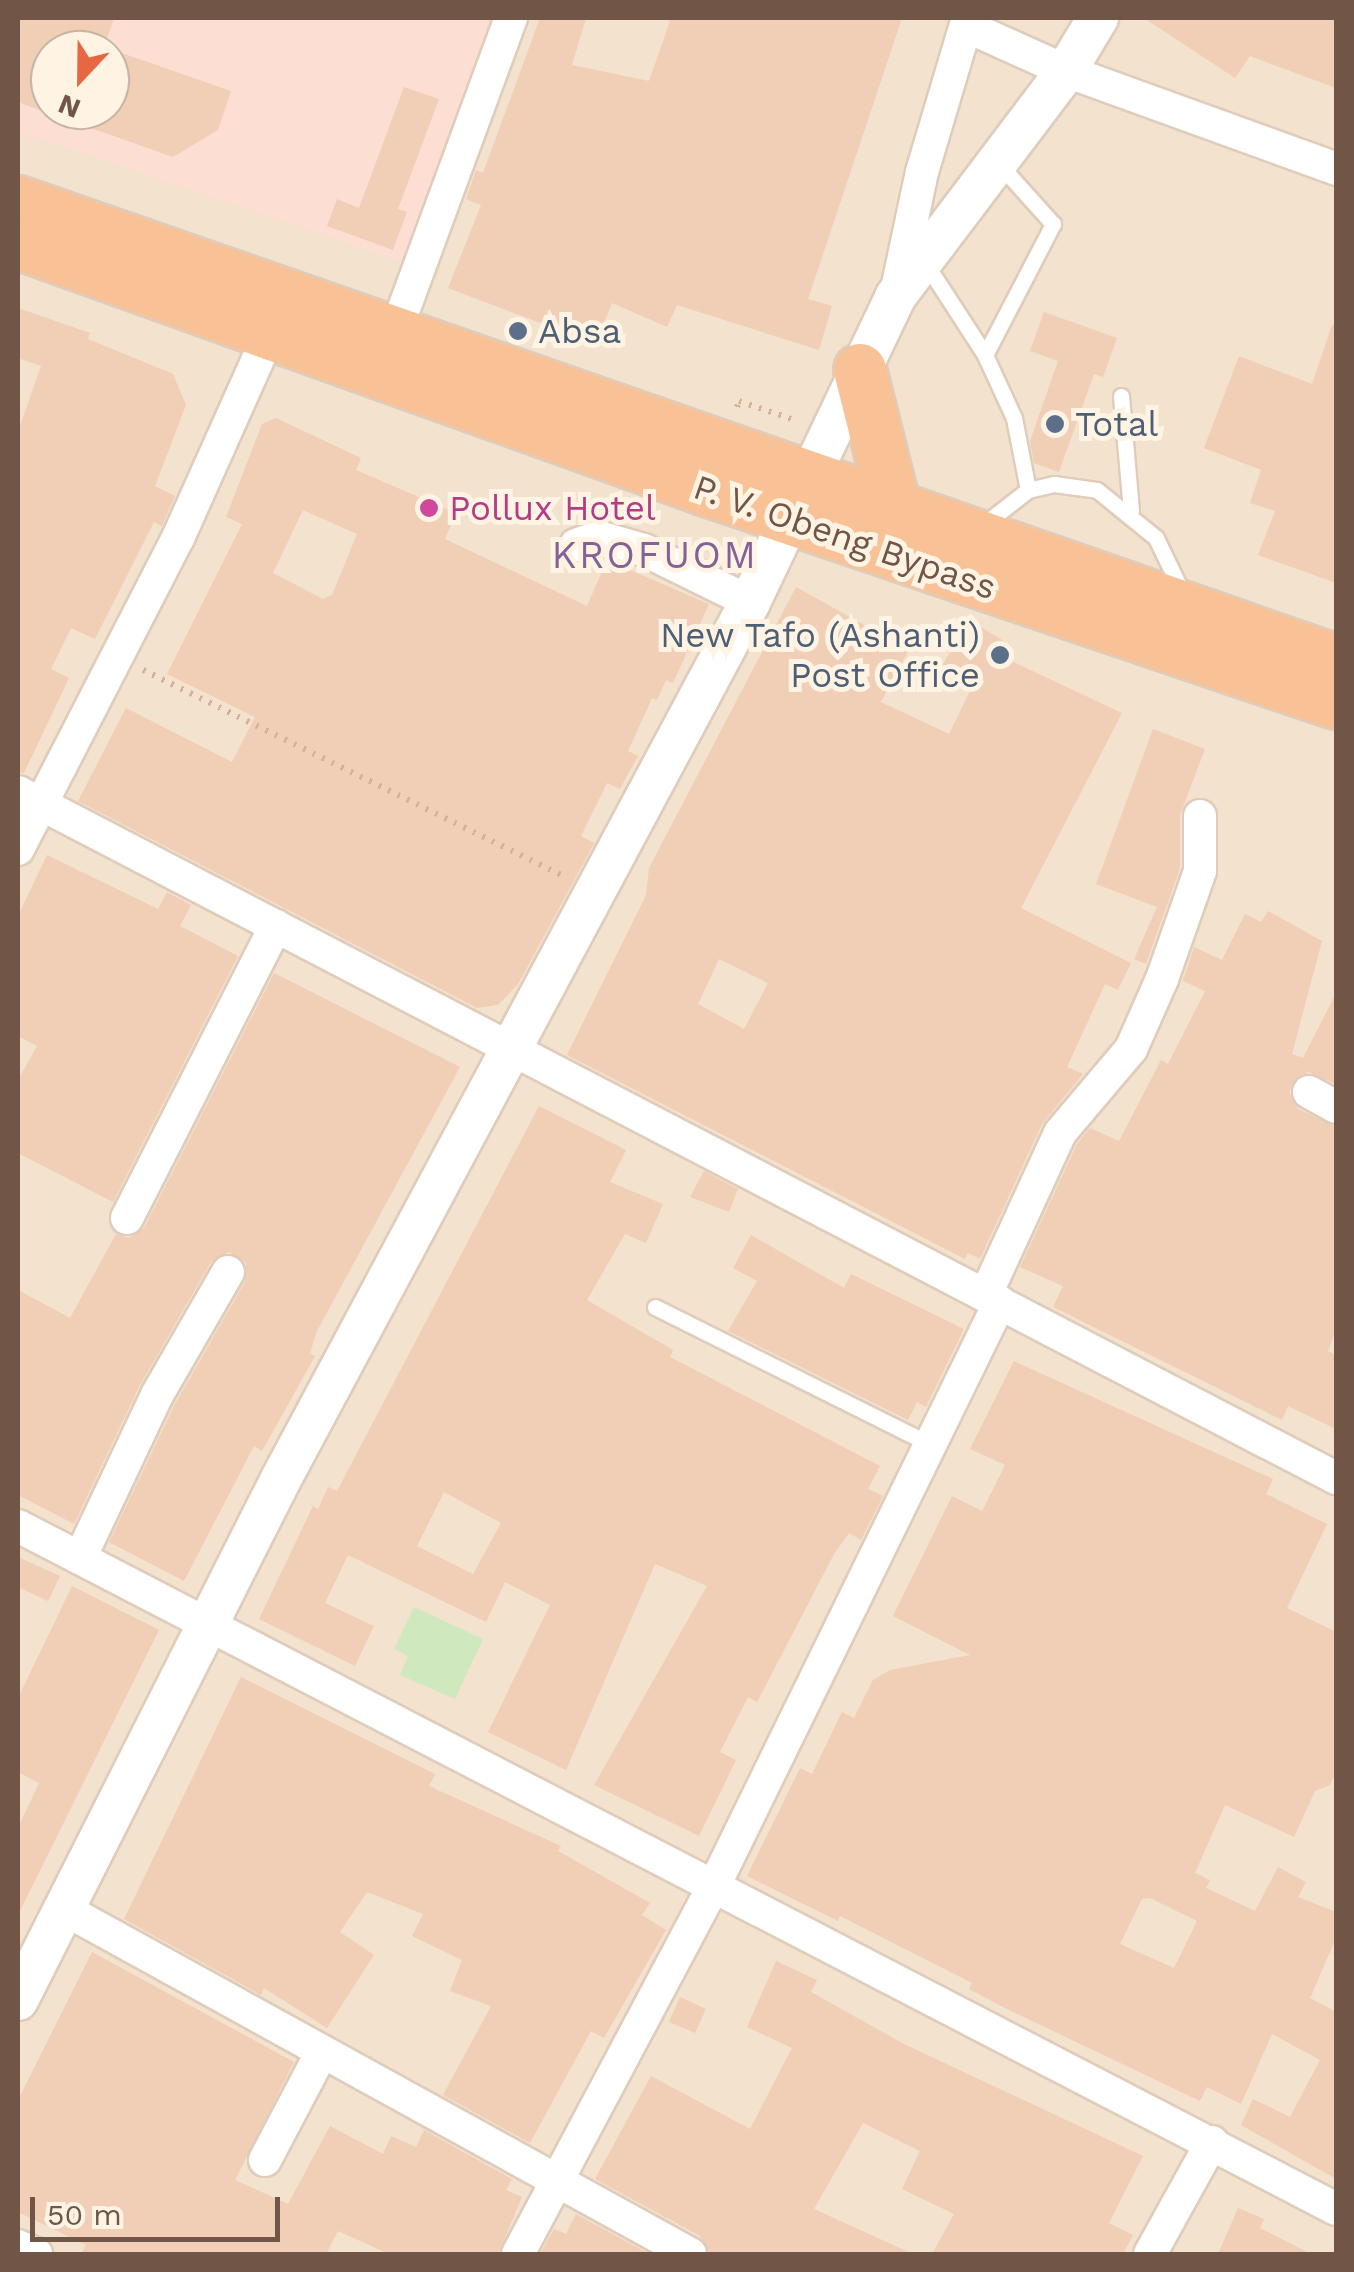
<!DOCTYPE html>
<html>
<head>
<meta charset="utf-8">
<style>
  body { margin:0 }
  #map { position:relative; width:1354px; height:2272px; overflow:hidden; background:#fcf0de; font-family:"Work Sans",sans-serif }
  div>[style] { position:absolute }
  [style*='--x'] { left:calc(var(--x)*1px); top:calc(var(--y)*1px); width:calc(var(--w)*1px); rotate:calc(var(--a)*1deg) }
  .residential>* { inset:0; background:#f3e2cd }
  .commercial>* { inset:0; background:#fcded2 }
  .green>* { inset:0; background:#cfe8be }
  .building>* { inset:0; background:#f1ceb6 }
  .path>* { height:6px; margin-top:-3px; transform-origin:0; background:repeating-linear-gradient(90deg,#d5b19a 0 2.5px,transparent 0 10.5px) }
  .roads { filter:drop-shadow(2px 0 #dfccbb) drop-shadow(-2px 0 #dfccbb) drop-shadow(0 2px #dfccbb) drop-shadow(0 -2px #dfccbb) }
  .service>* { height:15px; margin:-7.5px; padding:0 7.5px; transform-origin:7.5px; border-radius:7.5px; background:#fff }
  .minor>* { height:32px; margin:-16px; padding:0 16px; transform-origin:16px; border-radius:16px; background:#fff }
  .tertiary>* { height:40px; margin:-20px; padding:0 20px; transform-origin:20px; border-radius:20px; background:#fff }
  .trunk>* { height:52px; margin:-26px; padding:0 26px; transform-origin:26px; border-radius:26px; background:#f8c296 }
  .dots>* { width:28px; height:28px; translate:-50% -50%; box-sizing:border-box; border:5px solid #fff4e4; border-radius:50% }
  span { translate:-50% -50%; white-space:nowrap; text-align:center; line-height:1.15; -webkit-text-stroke:10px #fff4e4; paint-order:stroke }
  .service-label { font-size:35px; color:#4e5e75 }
  .left { translate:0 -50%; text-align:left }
  .right { translate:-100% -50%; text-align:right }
  .hotel-label { font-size:35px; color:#b23c85 }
  .street-label { font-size:35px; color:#715647 }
  .neighbourhood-label { font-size:38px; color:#846295; letter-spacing:2.5px }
  .frame { position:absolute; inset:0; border:20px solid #715647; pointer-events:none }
  .north { position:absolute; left:30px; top:30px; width:100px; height:100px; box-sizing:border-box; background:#fff4e4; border:2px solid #c6b5a5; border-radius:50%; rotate:202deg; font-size:28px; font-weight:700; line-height:40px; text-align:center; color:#715647 }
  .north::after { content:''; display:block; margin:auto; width:35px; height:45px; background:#e66843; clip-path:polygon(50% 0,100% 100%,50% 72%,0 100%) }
  .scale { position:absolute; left:30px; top:2197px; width:250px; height:45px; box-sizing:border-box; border:5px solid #715647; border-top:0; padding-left:12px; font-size:30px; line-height:35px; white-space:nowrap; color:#715647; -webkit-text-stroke:8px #fff4e4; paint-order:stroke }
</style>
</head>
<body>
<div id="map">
  <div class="residential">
    <i style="clip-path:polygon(evenodd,18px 18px,1336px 18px,1336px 647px,18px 191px,18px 18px,50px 50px,110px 50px,110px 110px,50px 110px,50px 50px)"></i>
    <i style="clip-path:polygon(18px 272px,1336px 721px,1336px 2254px,18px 2254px)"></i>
  </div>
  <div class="commercial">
    <i style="clip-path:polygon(evenodd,18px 18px,490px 18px,409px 264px,18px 131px,18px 18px,50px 50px,110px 50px,110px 110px,50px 110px,50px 50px)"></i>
  </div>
  <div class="green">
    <i style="clip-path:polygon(414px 1607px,483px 1639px,455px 1699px,400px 1675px,408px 1656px,394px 1649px)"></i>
  </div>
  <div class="building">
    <i style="clip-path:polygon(18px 18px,114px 18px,103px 50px,50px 50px,50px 114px,18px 102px)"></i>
    <i style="clip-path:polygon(540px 18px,586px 18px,572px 65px,649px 81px,671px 18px,902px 18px,808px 299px,832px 306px,819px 350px,677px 305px,667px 327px,612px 303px,596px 344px,448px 288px,481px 205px,466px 199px,476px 170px,483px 173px)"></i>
    <i style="clip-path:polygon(1144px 18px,1336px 18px,1336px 88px,1250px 56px,1235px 78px)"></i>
    <i style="clip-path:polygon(110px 49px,231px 91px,218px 130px,173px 157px,51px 114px,110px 110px)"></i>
    <i style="clip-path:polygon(404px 87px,439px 99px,398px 209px,407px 212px,393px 250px,327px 226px,337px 199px,359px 208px)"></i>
    <i style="clip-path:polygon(18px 308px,90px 333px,88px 339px,173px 374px,186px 405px,155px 486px,175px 496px,162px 526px,154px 522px,95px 639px,71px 628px,51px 669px,69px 678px,24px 773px,18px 772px,18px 432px,41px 366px,18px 358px)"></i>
    <i style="clip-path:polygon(1044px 312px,1117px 338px,1103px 377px,1094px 374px,1059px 472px,1034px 463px,1030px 441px,1058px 361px,1030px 351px)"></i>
    <i style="clip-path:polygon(1332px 325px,1336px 326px,1336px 583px,1258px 555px,1275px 511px,1250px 503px,1261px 470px,1204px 448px,1239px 356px,1312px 384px)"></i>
    <i style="clip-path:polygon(evenodd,276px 418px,361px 458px,356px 470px,456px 513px,445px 539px,587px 606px,607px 560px,709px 604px,673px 683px,666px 680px,657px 700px,652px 698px,628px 751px,638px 756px,620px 789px,607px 783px,581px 836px,594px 843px,591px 849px,518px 984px,498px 1005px,477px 1008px,78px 801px,126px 708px,232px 762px,255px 717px,167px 674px,242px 524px,226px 517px,262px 424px,276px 418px,303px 510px,357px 534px,332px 595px,323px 599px,273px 573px,303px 510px)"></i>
    <i style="clip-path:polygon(evenodd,796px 587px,909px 650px,881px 702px,949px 734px,973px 685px,943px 664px,969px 620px,1012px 646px,1005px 658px,1122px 713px,1021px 908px,1131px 963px,1118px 990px,1105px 984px,1067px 1067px,1083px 1074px,1042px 1124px,980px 1259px,968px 1253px,965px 1259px,567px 1055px,646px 895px,649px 868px,796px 587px,719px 959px,768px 983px,744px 1029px,698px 1004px,719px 959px)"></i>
    <i style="clip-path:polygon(1153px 729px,1205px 749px,1180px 815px,1180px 868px,1146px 964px,1134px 959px,1157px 907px,1096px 884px)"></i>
    <i style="clip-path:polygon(47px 855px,158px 909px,167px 892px,191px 905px,180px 926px,238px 956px,113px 1202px,18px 1153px,18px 1080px,37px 1046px,18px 1036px,18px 916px)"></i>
    <i style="clip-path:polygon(1268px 911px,1322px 941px,1292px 1054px,1303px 1058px,1336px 993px,1336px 1084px,1308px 1072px,1289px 1091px,1298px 1109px,1336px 1127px,1336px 1330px,1328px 1351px,1336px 1355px,1336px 1429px,1288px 1406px,1282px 1420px,1053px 1307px,1063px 1286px,1020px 1267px,1077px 1144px,1090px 1128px,1119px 1141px,1161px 1060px,1168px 1064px,1205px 991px,1183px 981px,1194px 947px,1222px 960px,1245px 914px,1261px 922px)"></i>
    <i style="clip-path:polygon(274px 973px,460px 1067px,317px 1331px,310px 1353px,315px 1356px,262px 1451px,254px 1446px,184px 1581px,109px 1542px,175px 1404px,245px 1282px,246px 1263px,229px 1252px,211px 1262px,140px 1385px,74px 1524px,18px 1495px,18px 1290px,70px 1318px,116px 1234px,129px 1238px,144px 1228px)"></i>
    <i style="clip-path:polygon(evenodd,539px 1106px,626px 1150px,610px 1182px,663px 1204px,646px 1243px,625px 1234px,587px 1300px,673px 1350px,670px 1357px,880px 1466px,868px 1489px,883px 1496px,861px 1540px,849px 1533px,834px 1554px,757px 1702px,748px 1697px,720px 1752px,736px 1760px,699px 1836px,594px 1785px,707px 1586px,655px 1564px,566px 1770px,488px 1732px,550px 1605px,505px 1582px,486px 1622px,348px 1555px,325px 1603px,374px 1626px,355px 1666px,259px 1619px,313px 1506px,318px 1509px,328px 1487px,337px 1491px,539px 1106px,444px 1492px,501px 1523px,473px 1574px,417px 1546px,444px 1492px)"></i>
    <i style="clip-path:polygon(704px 1171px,738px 1189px,729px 1212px,690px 1197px)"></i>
    <i style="clip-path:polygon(751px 1235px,844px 1288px,851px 1274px,964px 1329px,926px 1407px,917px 1402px,908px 1420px,728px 1331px,757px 1281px,733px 1268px)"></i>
    <i style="clip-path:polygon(evenodd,1014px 1361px,1273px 1479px,1266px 1494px,1327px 1524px,1287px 1608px,1336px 1632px,1336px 1772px,1330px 1785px,1315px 1791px,1294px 1837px,1225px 1805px,1195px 1873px,1210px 1880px,1206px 1888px,1255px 1911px,1278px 1867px,1306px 1882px,1298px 1897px,1336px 1912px,1336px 1938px,1310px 1998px,1336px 2012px,1336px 2179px,1241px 2125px,1253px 2099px,1290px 2117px,1320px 2060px,1272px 2034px,1241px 2104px,1207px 2087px,1200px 2101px,1009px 2010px,969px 1989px,972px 1983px,840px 1916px,838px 1921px,747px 1876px,800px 1768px,812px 1774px,842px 1712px,854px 1718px,873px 1680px,890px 1670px,970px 1655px,893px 1616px,952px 1496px,982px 1511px,1005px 1465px,970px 1449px,1014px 1361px,1150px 1898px,1197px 1921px,1174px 1968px,1120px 1944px,1142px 1899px,1150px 1898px)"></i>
    <i style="clip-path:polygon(18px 1557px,60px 1576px,48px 1601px,18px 1587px)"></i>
    <i style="clip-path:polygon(72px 1586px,159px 1630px,18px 1915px,18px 1828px,39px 1783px,18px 1772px,18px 1698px)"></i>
    <i style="clip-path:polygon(241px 1677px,435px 1774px,429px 1786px,561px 1846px,558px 1851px,650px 1903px,642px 1915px,666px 1930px,604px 2038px,591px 2031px,530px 2143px,443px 2095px,491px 2006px,450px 1991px,462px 1960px,412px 1936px,423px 1914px,367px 1892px,340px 1932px,374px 1955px,327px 2028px,264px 1988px,261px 1995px,124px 1919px)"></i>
    <i style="clip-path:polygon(92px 1952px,294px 2062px,235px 2180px,288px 2204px,330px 2126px,383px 2154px,391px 2136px,416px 2147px,424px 2130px,512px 2179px,506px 2190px,522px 2197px,498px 2254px,389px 2254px,338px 2231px,326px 2254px,81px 2254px,86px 2245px,18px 2212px,18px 2100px)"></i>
    <i style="clip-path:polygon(776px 1961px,817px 1980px,811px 1992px,904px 2044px,1143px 2156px,1109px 2223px,1133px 2235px,1123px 2254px,932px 2254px,954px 2214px,902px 2189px,920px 2151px,863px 2123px,814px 2209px,913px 2254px,710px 2254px,700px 2236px,595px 2179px,651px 2076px,750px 2129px,792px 2048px,747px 2027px)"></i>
    <i style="clip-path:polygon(680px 1997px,706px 2009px,695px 2033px,669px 2022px)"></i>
    <i style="clip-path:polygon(1238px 2208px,1264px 2219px,1260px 2228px,1311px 2254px,1218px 2254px)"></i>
    <i style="clip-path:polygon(576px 2214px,649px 2254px,540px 2254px,554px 2229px,566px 2234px)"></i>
  </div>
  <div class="path">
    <i style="--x:737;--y:407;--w:6;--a:-72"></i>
    <i style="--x:739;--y:401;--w:61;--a:19"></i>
    <i style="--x:143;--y:670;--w:468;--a:26.1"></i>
  </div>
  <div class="roads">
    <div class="service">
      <i style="--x:926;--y:264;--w:108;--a:57"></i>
      <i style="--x:985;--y:355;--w:69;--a:65.3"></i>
      <i style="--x:1014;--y:418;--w:73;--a:79"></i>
      <i style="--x:985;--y:355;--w:148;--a:-62.6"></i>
      <i style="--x:1053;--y:224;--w:79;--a:-131.9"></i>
      <i style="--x:1121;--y:396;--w:115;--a:85"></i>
      <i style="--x:983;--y:525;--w:57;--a:-37.9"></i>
      <i style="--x:1028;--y:490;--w:27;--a:-13"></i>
      <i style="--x:1054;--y:484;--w:43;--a:7.9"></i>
      <i style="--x:1097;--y:490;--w:76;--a:39.1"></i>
      <i style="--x:1156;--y:538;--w:62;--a:64.3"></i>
      <i style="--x:655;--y:1307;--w:307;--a:26.5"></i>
    </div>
    <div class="minor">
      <i style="--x:966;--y:26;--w:110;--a:24.2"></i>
      <i style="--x:1066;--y:71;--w:287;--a:19.9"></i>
      <i style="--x:896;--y:294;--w:125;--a:-78"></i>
      <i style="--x:922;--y:172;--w:161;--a:-73.4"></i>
      <i style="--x:395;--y:333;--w:336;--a:-69.8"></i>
      <i style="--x:576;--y:545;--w:24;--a:-19"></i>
      <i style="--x:599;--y:537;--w:47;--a:16.1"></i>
      <i style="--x:644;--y:550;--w:118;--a:26.1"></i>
      <i style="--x:18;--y:792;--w:1486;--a:27.5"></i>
      <i style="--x:18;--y:849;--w:350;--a:-62.8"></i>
      <i style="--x:178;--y:538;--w:228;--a:-65.9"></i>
      <i style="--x:1309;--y:1092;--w:31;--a:29"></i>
      <i style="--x:127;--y:1218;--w:328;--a:-63"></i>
      <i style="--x:986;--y:1294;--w:177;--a:-65.3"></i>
      <i style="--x:1060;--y:1133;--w:110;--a:-49.8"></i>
      <i style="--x:1131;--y:1049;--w:77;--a:-66.1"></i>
      <i style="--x:1162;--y:979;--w:114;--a:-70.6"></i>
      <i style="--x:1200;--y:871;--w:55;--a:-90"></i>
      <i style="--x:18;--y:1526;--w:1484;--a:27.39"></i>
      <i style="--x:80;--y:1558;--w:180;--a:-64.7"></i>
      <i style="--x:157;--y:1395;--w:142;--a:-60"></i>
      <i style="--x:64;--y:1909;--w:715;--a:28.86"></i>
      <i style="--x:265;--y:2160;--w:122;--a:-62.2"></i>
      <i style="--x:18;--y:2246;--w:20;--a:24"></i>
      <i style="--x:518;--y:2254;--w:419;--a:-62"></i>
      <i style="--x:715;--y:1884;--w:648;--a:-63.91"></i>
      <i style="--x:1150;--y:2254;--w:128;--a:-61"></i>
    </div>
    <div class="tertiary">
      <i style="--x:18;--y:2000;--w:584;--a:-63.22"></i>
      <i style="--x:281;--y:1479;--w:995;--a:-61.86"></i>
      <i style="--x:750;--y:602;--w:339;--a:-64.5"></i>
      <i style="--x:896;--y:296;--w:282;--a:-52.9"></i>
      <i style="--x:1066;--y:71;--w:62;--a:-58.9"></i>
    </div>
    <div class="trunk">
      <i style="--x:18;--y:202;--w:1396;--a:19.2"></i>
      <i style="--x:18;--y:243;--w:729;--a:19.73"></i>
      <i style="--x:704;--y:489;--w:667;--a:18.71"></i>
      <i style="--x:860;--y:370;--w:143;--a:75.9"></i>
    </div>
  </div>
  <div class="dots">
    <i style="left:518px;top:331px;background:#5c6f8a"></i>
    <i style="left:1055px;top:424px;background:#5c6f8a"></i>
    <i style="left:429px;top:508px;background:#d1479c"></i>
    <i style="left:1000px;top:655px;background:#5c6f8a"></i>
  </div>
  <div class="service-label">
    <span class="left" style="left:538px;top:331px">Absa</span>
    <span class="left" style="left:1075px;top:424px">Total</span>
    <span class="right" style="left:980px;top:655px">New Tafo (Ashanti)<br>Post Office</span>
  </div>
  <div class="hotel-label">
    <span class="left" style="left:449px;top:508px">Pollux Hotel</span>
  </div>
  <div class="street-label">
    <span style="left:845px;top:537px;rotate:19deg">P. V. Obeng Bypass</span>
  </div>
  <div class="neighbourhood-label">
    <span style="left:655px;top:556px">KROFUOM</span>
  </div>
  <div class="frame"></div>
  <div class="north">N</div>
  <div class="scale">50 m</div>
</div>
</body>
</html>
